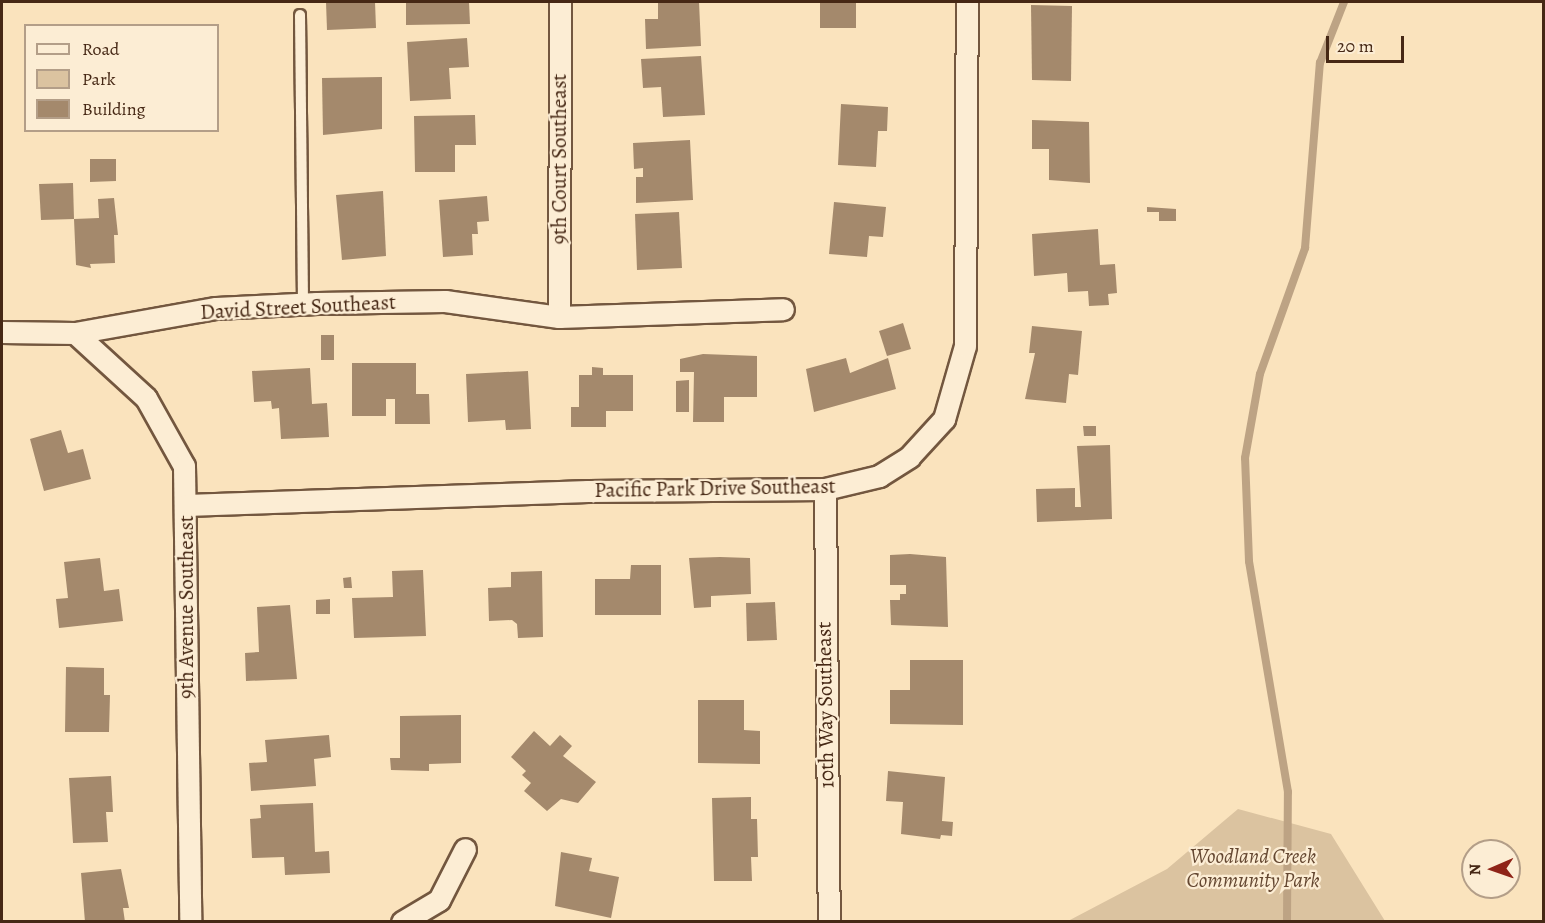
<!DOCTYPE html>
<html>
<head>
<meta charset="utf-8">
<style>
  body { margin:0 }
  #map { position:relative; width:1545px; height:923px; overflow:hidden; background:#fae3bd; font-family:Alegreya,serif }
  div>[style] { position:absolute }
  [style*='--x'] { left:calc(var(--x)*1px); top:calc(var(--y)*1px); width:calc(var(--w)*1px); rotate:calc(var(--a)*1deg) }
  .green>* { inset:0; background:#dbc3a0 }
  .stream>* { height:8px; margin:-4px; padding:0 4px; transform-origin:4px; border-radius:4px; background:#bda384 }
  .building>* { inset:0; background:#a4896c }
  .roads { filter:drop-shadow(2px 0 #73573f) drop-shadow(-2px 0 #73573f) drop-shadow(0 2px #73573f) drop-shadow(0 -2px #73573f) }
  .lane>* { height:10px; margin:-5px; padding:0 5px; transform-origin:5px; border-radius:5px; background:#fcedd4 }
  .street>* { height:21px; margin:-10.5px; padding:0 10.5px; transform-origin:10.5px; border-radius:10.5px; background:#fcedd4 }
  span { translate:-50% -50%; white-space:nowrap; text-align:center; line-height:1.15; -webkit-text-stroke:4.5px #fcedd4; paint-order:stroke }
  .street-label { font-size:21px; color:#462815 }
  .park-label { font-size:21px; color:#644731; font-style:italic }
  .frame { position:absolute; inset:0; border:3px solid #462815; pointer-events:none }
  .legend { position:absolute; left:24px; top:24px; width:195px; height:108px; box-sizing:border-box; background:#fcedd4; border:2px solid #b39e88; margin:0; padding:8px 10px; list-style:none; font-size:18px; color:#462815 }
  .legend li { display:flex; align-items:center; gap:12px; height:30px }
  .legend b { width:30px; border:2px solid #b39e88 }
  .north { position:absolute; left:1461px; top:839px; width:60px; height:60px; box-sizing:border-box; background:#fcedd4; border:2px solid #b39e88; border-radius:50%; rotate:268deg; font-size:16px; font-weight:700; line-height:24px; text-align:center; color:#462815 }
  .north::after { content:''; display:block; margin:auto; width:21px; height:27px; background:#8f2418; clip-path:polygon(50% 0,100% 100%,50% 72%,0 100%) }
  .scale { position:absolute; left:1326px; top:36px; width:78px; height:27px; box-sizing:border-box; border:3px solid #462815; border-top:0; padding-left:8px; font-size:18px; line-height:21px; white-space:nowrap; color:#462815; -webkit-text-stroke:4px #fcedd4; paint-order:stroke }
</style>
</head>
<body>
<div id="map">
  <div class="green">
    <i style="clip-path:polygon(1238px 809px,1331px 834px,1385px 921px,1068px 921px,1167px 869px)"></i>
  </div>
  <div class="stream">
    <i style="--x:1287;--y:922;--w:130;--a:-89.6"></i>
    <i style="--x:1288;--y:792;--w:234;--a:-99.6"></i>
    <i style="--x:1249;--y:561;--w:103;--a:-92.2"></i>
    <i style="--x:1245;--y:458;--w:85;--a:-79.9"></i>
    <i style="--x:1260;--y:374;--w:134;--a:-70.3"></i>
    <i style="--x:1305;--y:248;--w:186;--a:-85.4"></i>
    <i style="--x:1320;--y:63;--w:66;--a:-68.5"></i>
  </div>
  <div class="building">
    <i style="clip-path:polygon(326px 2px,375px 2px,376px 28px,327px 30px)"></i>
    <i style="clip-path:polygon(406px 2px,469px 2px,470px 24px,406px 25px)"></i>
    <i style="clip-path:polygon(658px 2px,699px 2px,701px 46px,646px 49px,645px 19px,658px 19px)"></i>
    <i style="clip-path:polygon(820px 2px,856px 2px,856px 28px,820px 28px)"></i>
    <i style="clip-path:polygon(1031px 5px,1072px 6px,1071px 81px,1032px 80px)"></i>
    <i style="clip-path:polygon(467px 38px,469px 67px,449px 68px,451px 99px,410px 101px,407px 42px)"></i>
    <i style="clip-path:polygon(701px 56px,705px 115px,663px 117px,661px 87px,643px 88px,641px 59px)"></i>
    <i style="clip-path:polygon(382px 77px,382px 129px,323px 135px,322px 78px)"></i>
    <i style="clip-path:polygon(841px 104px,888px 107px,887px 131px,878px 131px,876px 167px,838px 165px)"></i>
    <i style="clip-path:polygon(475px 115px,476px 145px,455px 145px,455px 172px,415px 172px,414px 116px)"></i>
    <i style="clip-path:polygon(1032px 120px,1089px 122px,1090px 183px,1049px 180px,1049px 149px,1032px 149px)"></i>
    <i style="clip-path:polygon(690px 140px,693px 200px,636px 203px,636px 177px,643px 177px,643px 168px,634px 169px,633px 143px)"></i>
    <i style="clip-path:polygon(90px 159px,116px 159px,116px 181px,90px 182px)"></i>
    <i style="clip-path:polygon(73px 183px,74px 219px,41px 220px,39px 184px)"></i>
    <i style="clip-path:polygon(383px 191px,386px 256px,342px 260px,336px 195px)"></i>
    <i style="clip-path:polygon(487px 196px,489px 221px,477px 222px,478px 234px,472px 234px,473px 255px,443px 257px,439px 200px)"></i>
    <i style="clip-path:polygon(114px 198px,118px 235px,114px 235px,115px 263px,90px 264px,91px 268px,76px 265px,74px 219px,99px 218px,98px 199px)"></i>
    <i style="clip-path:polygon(834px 202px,886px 207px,883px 237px,869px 236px,867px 257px,829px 254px)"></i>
    <i style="clip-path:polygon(1147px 207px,1176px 209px,1176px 221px,1159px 221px,1159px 212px,1147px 212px)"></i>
    <i style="clip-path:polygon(679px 212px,682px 268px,637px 270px,635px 214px)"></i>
    <i style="clip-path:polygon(1098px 229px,1100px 265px,1115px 264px,1117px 293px,1108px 294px,1109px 305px,1089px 306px,1088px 291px,1068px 292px,1067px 273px,1034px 276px,1032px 234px)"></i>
    <i style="clip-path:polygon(903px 323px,911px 349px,887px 356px,879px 331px)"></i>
    <i style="clip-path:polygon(1032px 326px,1082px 331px,1078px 375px,1069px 374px,1066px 403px,1025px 399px,1035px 353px,1029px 353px)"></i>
    <i style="clip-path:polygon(321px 335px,334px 335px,334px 360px,321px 360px)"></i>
    <i style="clip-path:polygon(703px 354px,757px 356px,757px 397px,724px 397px,724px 422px,693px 422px,694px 372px,680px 372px,680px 359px)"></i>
    <i style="clip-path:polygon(846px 358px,850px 373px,888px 358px,896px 389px,814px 412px,806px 369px)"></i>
    <i style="clip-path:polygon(352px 363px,416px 363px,416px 394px,429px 394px,430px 424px,395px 424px,395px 399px,386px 399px,386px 416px,352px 416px)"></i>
    <i style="clip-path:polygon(592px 367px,603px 368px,603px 375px,633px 375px,633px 411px,606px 411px,606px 427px,571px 427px,571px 407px,579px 407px,579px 375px,592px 375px)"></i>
    <i style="clip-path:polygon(310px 368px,312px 404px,327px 403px,329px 437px,281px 439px,279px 408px,272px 409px,271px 401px,254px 402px,252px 371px)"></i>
    <i style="clip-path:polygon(528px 371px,531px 429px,506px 430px,505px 420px,468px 422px,466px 374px)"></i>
    <i style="clip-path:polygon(689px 380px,689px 412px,676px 412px,676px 381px)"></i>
    <i style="clip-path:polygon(1083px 426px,1096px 426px,1096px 436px,1084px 436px)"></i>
    <i style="clip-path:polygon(61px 430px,68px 453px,83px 449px,91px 479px,44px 491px,30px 439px)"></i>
    <i style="clip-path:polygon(1110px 445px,1112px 519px,1037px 522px,1036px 489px,1075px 488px,1075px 507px,1081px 507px,1077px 446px)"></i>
    <i style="clip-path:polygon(910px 554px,946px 557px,948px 627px,891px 625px,890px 600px,900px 600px,900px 594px,906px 594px,906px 585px,890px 585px,890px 555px)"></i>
    <i style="clip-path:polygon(720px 557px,750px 558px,751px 594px,711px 596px,711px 607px,694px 608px,689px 558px)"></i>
    <i style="clip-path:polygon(100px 558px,104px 591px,119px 589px,123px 621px,59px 628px,56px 599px,68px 598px,64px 562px)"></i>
    <i style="clip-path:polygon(631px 565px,661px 565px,661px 615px,595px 615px,595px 579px,630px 579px)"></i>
    <i style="clip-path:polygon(423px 570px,426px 636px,354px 638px,352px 598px,393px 597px,392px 571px)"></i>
    <i style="clip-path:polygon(542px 571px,543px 637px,518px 638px,517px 624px,512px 620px,489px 621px,488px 588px,511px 587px,511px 572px)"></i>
    <i style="clip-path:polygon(351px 577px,352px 588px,344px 588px,343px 578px)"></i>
    <i style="clip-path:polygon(330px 599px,330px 614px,316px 614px,316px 600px)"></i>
    <i style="clip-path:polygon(775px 602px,777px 640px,747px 641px,746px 603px)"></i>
    <i style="clip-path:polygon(290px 605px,297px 679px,246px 681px,245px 653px,259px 652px,257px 607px)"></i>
    <i style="clip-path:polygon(910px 660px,963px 660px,963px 725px,890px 724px,890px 690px,910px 690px)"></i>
    <i style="clip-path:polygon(66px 667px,104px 668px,104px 695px,110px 695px,109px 732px,65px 732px)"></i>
    <i style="clip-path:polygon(698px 700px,744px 700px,744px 730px,760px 731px,760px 764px,698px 763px)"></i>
    <i style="clip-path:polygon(461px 715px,461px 763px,429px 764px,429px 771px,391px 770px,390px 758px,400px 758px,400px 716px)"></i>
    <i style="clip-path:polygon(534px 731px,550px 746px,560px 735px,572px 746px,563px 756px,596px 782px,578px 803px,561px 799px,547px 811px,524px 791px,531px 783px,522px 775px,526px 771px,511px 757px)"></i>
    <i style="clip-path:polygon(329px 735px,331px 757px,314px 759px,316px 786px,251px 791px,249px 763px,267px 762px,265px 740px)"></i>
    <i style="clip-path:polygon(888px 771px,945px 777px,942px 821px,953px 822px,952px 836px,941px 835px,940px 839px,901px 834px,903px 802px,886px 801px)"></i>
    <i style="clip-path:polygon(111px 776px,113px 812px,106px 812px,108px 842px,73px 843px,69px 778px)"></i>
    <i style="clip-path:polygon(751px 797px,751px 819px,757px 819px,758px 857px,751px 857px,752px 881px,714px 881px,712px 798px)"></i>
    <i style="clip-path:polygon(313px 803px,315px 852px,329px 851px,330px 873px,285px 875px,284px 857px,252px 858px,250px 819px,261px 818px,260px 805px)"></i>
    <i style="clip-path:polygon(561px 852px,592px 858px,589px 871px,619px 877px,611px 918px,555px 906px)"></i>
    <i style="clip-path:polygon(121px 869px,129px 908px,123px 908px,125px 922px,85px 922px,81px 873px)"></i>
  </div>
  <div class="roads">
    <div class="lane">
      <i style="--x:300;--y:15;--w:289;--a:89.4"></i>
    </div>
    <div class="street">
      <i style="--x:559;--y:317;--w:315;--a:-89.8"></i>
      <i style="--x:2;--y:332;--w:73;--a:0.8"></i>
      <i style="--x:75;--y:333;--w:143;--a:-10.1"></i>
      <i style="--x:216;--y:308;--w:101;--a:-2.8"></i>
      <i style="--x:317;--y:303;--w:128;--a:-0.9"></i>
      <i style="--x:445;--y:301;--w:115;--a:8"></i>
      <i style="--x:559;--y:317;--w:224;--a:-2"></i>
      <i style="--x:75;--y:333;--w:96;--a:42.5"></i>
      <i style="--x:146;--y:398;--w:78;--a:60.8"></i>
      <i style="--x:184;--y:466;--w:456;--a:89.2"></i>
      <i style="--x:825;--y:489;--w:433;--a:89.5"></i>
      <i style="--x:186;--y:505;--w:402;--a:-2"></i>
      <i style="--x:588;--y:491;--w:237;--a:-0.5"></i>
      <i style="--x:825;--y:489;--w:56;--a:-13.5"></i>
      <i style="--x:879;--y:476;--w:36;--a:-32"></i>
      <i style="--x:909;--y:457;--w:52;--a:-47.4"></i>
      <i style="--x:944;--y:419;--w:76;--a:-74"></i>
      <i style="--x:965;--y:346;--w:344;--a:-89.7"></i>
      <i style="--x:402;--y:922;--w:43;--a:-30.7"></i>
      <i style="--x:439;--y:900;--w:57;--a:-63"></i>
    </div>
  </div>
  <div class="street-label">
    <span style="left:559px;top:159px;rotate:-90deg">9th Court Southeast</span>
    <span style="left:298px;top:307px;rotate:-3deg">David Street Southeast</span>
    <span style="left:715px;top:488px;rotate:-1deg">Pacific Park Drive Southeast</span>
    <span style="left:186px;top:607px;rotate:-90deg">9th Avenue Southeast</span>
    <span style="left:825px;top:705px;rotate:-91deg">10th Way Southeast</span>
  </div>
  <div class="park-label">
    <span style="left:1253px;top:868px">Woodland Creek<br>Community Park</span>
  </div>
  <div class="frame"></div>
  <ul class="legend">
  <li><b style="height:8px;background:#fcedd4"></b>Road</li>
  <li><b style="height:16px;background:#dbc3a0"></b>Park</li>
  <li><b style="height:16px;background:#a4896c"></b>Building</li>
  </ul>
  <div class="north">N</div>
  <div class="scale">20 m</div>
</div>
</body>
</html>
